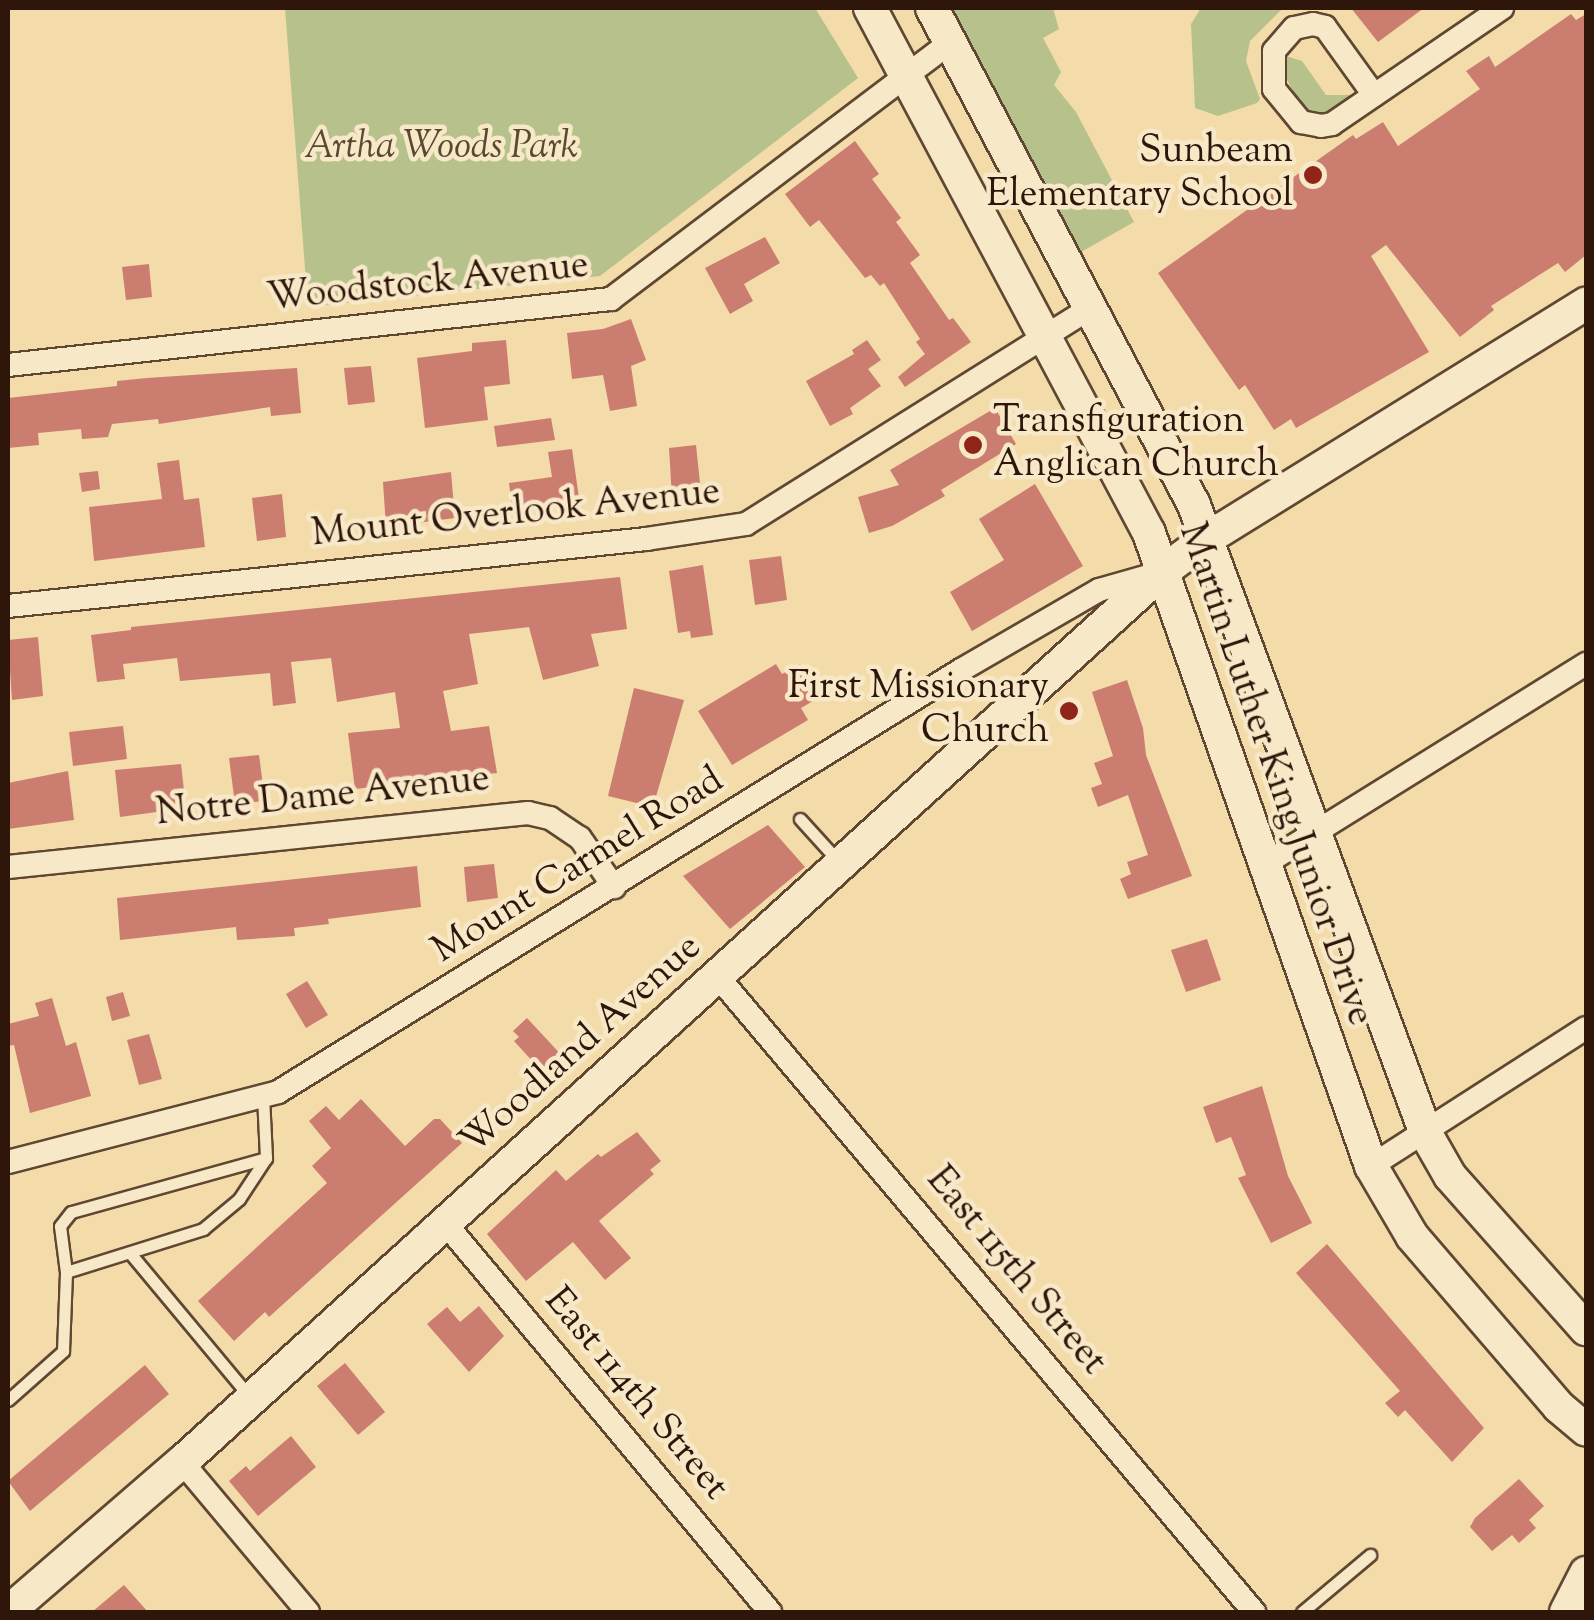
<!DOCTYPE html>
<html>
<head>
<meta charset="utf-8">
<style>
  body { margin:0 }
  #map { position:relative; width:1594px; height:1620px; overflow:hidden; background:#f3dbaa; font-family:"Sorts Mill Goudy",serif }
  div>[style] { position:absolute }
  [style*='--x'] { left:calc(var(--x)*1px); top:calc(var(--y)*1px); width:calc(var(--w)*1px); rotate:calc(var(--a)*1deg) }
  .green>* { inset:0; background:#b6c18c }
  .building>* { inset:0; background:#cb7d70 }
  .roads { filter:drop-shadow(2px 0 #604732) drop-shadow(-2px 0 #604732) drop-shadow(0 2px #604732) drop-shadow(0 -2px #604732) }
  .service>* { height:11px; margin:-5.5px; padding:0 5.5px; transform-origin:5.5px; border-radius:5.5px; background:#f7e8c8 }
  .minor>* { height:22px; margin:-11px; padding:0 11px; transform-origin:11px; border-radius:11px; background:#f7e8c8 }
  .secondary>* { height:32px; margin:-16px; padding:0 16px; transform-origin:16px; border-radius:16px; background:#f7e8c8 }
  .dots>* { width:28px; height:28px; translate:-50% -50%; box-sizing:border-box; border:5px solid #f7e8c8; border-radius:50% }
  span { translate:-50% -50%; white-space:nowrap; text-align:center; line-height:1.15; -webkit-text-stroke:9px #f7e8c8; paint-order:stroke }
  .park-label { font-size:38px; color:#584931; font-style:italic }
  .poi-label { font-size:38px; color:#2f160a }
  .right { translate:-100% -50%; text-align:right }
  .left { translate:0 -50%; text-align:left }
  .street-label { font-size:38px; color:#2f160a }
  .frame { position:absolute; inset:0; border:10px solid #2f160a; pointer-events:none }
</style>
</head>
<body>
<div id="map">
  <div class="green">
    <i style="clip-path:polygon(285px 8px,815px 8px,858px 78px,600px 276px,308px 307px)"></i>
    <i style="clip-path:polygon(950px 8px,1053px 8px,1059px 29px,1043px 38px,1061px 72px,1054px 85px,1076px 112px,1134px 222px,1081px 252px)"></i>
    <i style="clip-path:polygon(1201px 8px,1283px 8px,1250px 41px,1246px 61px,1260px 99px,1257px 103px,1218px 116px,1195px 108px,1191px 24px)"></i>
    <i style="clip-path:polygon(1286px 56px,1302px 61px,1326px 95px,1352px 95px,1326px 113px,1312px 114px,1300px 104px,1284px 74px)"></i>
  </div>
  <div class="building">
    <i style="clip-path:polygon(1351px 8px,1424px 8px,1378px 42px)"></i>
    <i style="clip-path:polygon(1571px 14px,1576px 20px,1586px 14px,1586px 255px,1565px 272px,1558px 263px,1491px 306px,1494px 310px,1460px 337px,1386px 245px,1371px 256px,1429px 352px,1296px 428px,1291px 419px,1274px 430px,1245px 385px,1239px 390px,1158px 273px,1353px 135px,1356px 139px,1383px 122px,1398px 146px,1480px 89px,1466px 71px,1489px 56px,1495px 67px)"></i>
    <i style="clip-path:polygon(855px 141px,879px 174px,872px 179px,901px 218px,896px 222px,920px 255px,910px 263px,949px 320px,953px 318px,971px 342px,905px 387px,898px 377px,925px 354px,916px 342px,920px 339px,884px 283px,880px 286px,871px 275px,865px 278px,819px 220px,810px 227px,785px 194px)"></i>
    <i style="clip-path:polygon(765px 237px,780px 263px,744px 284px,753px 301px,730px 314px,705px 268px)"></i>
    <i style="clip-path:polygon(149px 264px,152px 297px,126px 300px,122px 267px)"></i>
    <i style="clip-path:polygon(631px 319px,646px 360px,631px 366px,637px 406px,610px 411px,603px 375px,572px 379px,567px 333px,603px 329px)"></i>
    <i style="clip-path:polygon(506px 340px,510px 384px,484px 387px,488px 420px,425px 428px,417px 358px,472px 351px,472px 343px)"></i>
    <i style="clip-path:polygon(867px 340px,881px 360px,868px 369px,881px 386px,850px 408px,853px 414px,830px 426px,806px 381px,854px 354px,852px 350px)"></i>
    <i style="clip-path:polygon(371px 366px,375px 402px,348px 405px,344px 368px)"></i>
    <i style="clip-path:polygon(297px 368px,301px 413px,271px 416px,270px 407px,159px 424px,158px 419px,112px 424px,108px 437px,82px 439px,81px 429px,38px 433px,39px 445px,8px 448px,8px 398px,117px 386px,117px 381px,147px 378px)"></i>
    <i style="clip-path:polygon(995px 408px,1016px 444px,941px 490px,945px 496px,892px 526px,869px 533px,858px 497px,899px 485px,890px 470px)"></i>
    <i style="clip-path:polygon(551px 418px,555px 440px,497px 447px,494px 426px)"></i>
    <i style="clip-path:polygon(696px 445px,701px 493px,672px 497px,669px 448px)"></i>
    <i style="clip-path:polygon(572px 449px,579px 498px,513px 514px,509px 483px,552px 477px,548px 452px)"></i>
    <i style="clip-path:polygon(179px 460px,184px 500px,199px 498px,205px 547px,94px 561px,89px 507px,162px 499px,157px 463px)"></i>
    <i style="clip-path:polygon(98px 471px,100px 489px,82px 492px,79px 473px)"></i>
    <i style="clip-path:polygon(451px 472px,455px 518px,386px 527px,383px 482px)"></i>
    <i style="clip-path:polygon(1035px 484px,1083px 566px,972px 631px,950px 592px,1004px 560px,979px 519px)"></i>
    <i style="clip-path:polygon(282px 494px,286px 537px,257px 541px,252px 498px)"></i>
    <i style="clip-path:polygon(781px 556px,787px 600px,755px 605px,749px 560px)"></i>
    <i style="clip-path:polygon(703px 565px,713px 635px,691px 638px,690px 631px,678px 633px,669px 571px)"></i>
    <i style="clip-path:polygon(620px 577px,627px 629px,591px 634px,599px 666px,543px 680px,529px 627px,469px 634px,478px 684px,443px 691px,451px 731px,489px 726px,497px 773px,355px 789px,348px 733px,400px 728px,395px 692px,337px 702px,331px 658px,291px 662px,296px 703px,273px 706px,270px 673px,180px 681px,177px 658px,123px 664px,125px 679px,97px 682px,91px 635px,131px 630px,131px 627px)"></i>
    <i style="clip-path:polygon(38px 637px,43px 696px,12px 700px,8px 640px)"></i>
    <i style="clip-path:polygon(776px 664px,782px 674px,800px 664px,820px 697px,801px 708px,808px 720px,732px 765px,698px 711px)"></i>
    <i style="clip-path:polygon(1127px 680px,1143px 728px,1146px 755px,1192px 876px,1128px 899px,1120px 879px,1131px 874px,1127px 862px,1148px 855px,1128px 795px,1098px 807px,1091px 788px,1102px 784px,1094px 763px,1113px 756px,1092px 692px)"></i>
    <i style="clip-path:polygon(634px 688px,684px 700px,653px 807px,608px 796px)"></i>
    <i style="clip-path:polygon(123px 726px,127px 759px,73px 766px,69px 732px)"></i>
    <i style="clip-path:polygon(259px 755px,265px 801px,235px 804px,229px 758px)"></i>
    <i style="clip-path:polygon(181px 764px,186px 808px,120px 817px,115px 770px)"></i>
    <i style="clip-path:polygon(68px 771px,74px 820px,8px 829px,8px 783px)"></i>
    <i style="clip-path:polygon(768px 825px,805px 867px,730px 929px,683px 876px)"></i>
    <i style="clip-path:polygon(494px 864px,498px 898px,467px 902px,464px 867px)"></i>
    <i style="clip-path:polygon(417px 866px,421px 907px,328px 919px,329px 924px,294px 928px,295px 936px,237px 940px,236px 927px,120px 940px,117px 898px)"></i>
    <i style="clip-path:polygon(1207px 939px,1221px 980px,1186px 992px,1171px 950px)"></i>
    <i style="clip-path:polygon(307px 981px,328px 1015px,306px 1028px,286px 994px)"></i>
    <i style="clip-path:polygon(123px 992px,130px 1016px,112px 1021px,106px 997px)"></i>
    <i style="clip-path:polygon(52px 998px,66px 1046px,76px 1042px,91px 1096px,30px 1113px,14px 1045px,8px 1046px,8px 1024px,39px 1016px,35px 1003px)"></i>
    <i style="clip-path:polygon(527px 1018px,565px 1059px,546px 1076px,514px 1041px,519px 1037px,513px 1031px)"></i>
    <i style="clip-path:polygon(149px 1034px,162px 1079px,139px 1085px,127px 1040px)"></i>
    <i style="clip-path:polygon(1262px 1086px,1288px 1176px,1312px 1223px,1271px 1243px,1238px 1178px,1246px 1175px,1231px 1137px,1216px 1143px,1203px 1107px)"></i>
    <i style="clip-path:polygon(361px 1099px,405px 1146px,434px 1119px,440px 1119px,462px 1143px,269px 1317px,265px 1312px,234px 1341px,198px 1301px,327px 1183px,312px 1166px,331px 1148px,309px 1121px,326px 1106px,339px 1120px)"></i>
    <i style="clip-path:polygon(637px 1132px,661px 1161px,650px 1170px,654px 1174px,599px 1221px,631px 1258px,605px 1280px,573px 1242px,526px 1281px,487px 1234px,556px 1170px,566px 1181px,598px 1154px,601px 1157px)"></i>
    <i style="clip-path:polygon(1327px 1244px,1484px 1428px,1452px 1462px,1405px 1410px,1398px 1417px,1385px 1403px,1400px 1391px,1296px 1273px)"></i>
    <i style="clip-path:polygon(479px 1306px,504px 1336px,469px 1372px,427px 1324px,447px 1307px,460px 1322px)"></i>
    <i style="clip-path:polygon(345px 1363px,385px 1412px,358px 1435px,317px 1386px)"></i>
    <i style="clip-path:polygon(145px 1365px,169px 1394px,30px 1511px,8px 1481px)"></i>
    <i style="clip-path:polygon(291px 1436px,316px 1467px,258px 1516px,229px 1481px,246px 1466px,250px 1471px)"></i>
    <i style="clip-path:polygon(1519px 1479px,1544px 1506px,1529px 1520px,1536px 1528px,1519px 1543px,1512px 1535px,1492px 1551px,1470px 1527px,1475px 1518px)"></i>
    <i style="clip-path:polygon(124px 1585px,148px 1612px,92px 1612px)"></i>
  </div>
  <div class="roads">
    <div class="service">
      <i style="--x:800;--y:819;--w:58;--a:47.8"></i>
      <i style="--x:263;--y:1096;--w:62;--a:87.2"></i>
      <i style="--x:266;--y:1158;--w:202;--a:164.5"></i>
      <i style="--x:71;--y:1212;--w:18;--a:128"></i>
      <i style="--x:60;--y:1226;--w:46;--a:82.6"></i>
      <i style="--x:66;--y:1272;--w:144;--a:-17.4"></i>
      <i style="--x:203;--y:1229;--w:47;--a:-39.8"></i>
      <i style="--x:239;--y:1199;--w:49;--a:-56.6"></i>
      <i style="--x:130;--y:1253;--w:186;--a:50.2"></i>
      <i style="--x:8;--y:1400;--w:74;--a:-41.7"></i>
      <i style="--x:63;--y:1351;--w:79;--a:-87.8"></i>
      <i style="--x:1302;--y:1612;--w:89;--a:-40"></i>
    </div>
    <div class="minor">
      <i style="--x:1374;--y:95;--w:84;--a:-125.8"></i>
      <i style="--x:1325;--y:27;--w:12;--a:-166"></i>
      <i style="--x:1313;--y:24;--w:19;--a:168"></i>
      <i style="--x:1294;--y:28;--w:30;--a:131"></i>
      <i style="--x:1274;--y:51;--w:38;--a:90"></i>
      <i style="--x:1274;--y:89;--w:43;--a:50.7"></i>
      <i style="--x:1301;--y:122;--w:20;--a:11"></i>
      <i style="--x:1321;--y:126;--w:11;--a:-10"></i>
      <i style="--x:1332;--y:124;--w:206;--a:-34.3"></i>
      <i style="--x:8;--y:365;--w:607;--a:-6.25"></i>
      <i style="--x:611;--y:299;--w:426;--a:-37.1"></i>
      <i style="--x:8;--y:606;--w:642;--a:-5.99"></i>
      <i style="--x:646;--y:539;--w:101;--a:-8.5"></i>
      <i style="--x:746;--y:524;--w:407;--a:-32.1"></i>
      <i style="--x:1266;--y:863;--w:377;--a:-31.9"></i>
      <i style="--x:8;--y:867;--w:523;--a:-5.93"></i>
      <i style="--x:528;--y:813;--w:23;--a:13"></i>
      <i style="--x:550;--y:818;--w:36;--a:34"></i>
      <i style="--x:580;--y:838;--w:60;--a:55.2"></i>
      <i style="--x:719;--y:978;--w:830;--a:49.84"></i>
      <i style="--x:8;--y:1162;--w:279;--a:-14.5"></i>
      <i style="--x:278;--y:1092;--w:803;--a:-31.71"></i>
      <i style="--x:961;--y:670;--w:160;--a:-30.1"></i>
      <i style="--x:1099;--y:590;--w:62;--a:-15.8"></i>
      <i style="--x:1371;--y:1166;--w:255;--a:-32.7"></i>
      <i style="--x:445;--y:1223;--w:507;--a:50.12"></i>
      <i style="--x:182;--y:1462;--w:196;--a:50"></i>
    </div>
    <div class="secondary">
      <i style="--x:870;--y:8;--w:595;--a:62.01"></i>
      <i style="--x:1149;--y:533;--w:671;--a:70.67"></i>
      <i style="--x:1371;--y:1166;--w:81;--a:59.6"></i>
      <i style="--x:1412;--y:1236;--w:225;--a:49.3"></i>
      <i style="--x:1559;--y:1407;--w:35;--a:40"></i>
      <i style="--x:932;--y:8;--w:562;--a:62.2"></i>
      <i style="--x:1194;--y:505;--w:670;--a:69.75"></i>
      <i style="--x:1426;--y:1134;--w:48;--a:60.3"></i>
      <i style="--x:1450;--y:1176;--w:205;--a:48.4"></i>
      <i style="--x:8;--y:1612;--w:230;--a:-40.8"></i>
      <i style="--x:182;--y:1462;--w:1324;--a:-42.24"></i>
      <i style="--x:1162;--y:572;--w:57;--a:-36.5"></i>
      <i style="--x:1208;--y:538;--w:445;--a:-31.8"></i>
      <i style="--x:1566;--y:1612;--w:44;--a:-62.9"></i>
    </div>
  </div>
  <div class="dots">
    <i style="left:1313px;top:175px;background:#8f2418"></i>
    <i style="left:973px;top:445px;background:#8f2418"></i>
    <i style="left:1069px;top:711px;background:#8f2418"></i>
  </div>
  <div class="park-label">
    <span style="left:441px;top:149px">Artha Woods Park</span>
  </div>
  <div class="poi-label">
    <span class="right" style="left:1293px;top:175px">Sunbeam<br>Elementary School</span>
    <span class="left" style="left:993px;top:445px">Transfiguration<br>Anglican Church</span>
    <span class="right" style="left:1049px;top:711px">First Missionary<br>Church</span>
  </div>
  <div class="street-label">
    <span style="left:428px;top:284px;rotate:-6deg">Woodstock Avenue</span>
    <span style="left:516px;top:515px;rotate:-6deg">Mount Overlook Avenue</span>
    <span style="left:1274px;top:775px;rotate:71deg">Martin Luther King Junior Drive</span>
    <span style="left:323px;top:798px;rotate:-6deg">Notre Dame Avenue</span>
    <span style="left:579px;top:867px;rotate:-32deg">Mount Carmel Road</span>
    <span style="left:582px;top:1046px;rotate:-42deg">Woodland Avenue</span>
    <span style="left:1015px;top:1272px;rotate:50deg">East 115th Street</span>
    <span style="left:635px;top:1395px;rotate:50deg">East 114th Street</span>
  </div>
  <div class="frame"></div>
</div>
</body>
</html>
